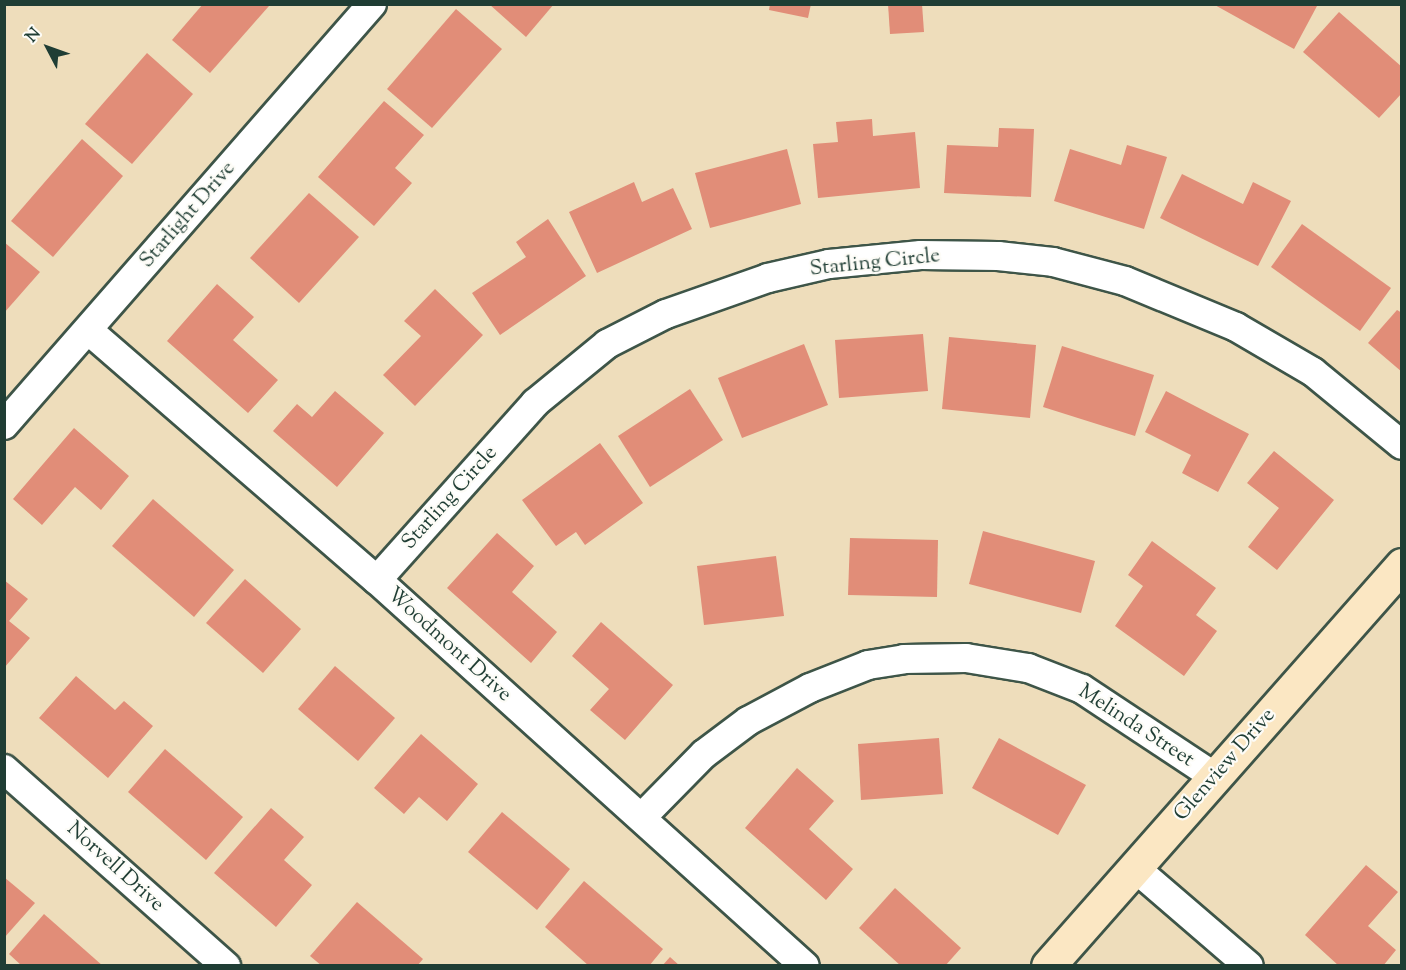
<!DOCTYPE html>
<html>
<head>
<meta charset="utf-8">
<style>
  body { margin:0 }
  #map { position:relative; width:1406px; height:970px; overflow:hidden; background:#edb; font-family:"Sorts Mill Goudy",serif }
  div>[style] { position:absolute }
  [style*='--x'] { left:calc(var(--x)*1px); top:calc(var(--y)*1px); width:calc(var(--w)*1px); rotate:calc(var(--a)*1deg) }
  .building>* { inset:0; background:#e18d78 }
  .roads { filter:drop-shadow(2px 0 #3e5548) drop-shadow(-2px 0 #3e5548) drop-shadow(0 2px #3e5548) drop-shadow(0 -2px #3e5548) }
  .street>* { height:28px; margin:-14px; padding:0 14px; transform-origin:14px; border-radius:14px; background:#fff }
  .secondary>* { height:33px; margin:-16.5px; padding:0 16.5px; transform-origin:16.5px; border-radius:16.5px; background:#fbe7c3 }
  span { translate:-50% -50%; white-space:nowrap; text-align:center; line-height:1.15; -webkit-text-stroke:4.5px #fdfcf7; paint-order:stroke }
  .street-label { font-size:21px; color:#1f3d34 }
  .frame { position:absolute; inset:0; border:6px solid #1f3d34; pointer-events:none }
  .north { position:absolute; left:18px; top:18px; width:60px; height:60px; -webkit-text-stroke:4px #fdfcf7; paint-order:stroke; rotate:311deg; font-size:16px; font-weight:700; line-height:24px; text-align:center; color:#1f3d34 }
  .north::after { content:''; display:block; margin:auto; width:21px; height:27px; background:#1f3d34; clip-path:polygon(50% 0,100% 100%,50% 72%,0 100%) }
</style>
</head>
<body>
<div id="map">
  <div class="building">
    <i style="clip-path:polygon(203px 4px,269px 6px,210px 73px,172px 40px)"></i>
    <i style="clip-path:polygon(489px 4px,554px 4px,526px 37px)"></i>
    <i style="clip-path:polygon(770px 4px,811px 4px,808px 18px,769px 10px)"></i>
    <i style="clip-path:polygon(888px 4px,922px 4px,924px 32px,890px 34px)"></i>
    <i style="clip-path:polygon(1213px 4px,1315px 4px,1317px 6px,1294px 49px)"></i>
    <i style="clip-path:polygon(456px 9px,502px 49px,432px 128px,387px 89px)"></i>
    <i style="clip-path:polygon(1339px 12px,1402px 67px,1402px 93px,1379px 118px,1303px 52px)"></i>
    <i style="clip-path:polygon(147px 53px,193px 94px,132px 164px,85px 124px)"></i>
    <i style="clip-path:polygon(384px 101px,424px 135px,395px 168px,412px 183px,374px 226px,318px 177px)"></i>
    <i style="clip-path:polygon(872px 119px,873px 136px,915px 132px,920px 188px,818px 198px,813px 144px,838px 142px,836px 122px)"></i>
    <i style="clip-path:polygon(999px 128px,1034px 129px,1031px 197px,944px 193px,947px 145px,998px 147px)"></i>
    <i style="clip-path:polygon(82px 139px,123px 176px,53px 257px,11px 221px)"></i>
    <i style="clip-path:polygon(1127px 145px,1167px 157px,1144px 229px,1054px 201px,1070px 149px,1121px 165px)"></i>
    <i style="clip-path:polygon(787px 149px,801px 204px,710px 228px,695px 173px)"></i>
    <i style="clip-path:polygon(1182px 174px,1243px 204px,1253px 182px,1291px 201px,1258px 266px,1160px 218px)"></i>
    <i style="clip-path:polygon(634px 182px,642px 202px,673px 188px,692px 229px,597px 273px,569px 212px)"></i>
    <i style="clip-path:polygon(309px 193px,359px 237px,299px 303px,250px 258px)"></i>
    <i style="clip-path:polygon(548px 219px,586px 276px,500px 335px,472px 293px,526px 257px,516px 242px)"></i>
    <i style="clip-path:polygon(1302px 224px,1391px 288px,1360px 331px,1271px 267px)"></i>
    <i style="clip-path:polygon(4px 242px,40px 272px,4px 313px)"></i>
    <i style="clip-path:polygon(217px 284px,254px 317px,233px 340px,278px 380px,248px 413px,167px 341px)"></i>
    <i style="clip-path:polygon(435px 289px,483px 335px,415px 406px,383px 375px,421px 336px,404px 321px)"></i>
    <i style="clip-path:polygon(1397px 310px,1402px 313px,1402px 372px,1368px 343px)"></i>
    <i style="clip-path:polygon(923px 334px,928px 391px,839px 398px,835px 340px)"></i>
    <i style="clip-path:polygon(949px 337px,1036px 345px,1030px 418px,942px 409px)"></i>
    <i style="clip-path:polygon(804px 344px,828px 405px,742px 438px,718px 378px)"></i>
    <i style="clip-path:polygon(1062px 346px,1154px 375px,1135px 436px,1043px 407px)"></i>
    <i style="clip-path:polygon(690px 389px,723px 440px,650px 487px,618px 436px)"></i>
    <i style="clip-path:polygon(335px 391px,384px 433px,337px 487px,273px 431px,297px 404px,312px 417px)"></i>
    <i style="clip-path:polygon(1166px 391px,1249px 434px,1218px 492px,1182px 473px,1191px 455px,1145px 432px)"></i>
    <i style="clip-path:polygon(74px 428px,129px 476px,101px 510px,75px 487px,42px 525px,13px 499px)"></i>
    <i style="clip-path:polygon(600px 443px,643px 503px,585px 545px,576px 532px,556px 546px,522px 500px)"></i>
    <i style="clip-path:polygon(1274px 451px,1334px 500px,1277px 570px,1248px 547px,1279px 508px,1247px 483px)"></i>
    <i style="clip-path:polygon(153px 499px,234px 570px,194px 617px,112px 546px)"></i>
    <i style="clip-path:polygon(983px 531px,1095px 561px,1081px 613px,969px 584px)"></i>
    <i style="clip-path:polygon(497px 533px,534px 566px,512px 592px,557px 632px,531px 663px,447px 588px)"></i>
    <i style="clip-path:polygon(850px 538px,938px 540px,937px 597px,848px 595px)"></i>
    <i style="clip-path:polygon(1152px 541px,1216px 588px,1196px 615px,1217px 631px,1184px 676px,1115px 626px,1143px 586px,1128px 575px)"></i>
    <i style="clip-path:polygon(776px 556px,784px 616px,704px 625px,697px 566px)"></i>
    <i style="clip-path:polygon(245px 579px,301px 629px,263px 673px,206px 623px)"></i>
    <i style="clip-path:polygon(4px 580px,28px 599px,9px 621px,30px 638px,4px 668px)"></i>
    <i style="clip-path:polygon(601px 622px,673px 685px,625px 740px,590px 710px,609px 689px,572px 656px)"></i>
    <i style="clip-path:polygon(335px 666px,395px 718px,358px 761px,298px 709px)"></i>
    <i style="clip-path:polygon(76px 676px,115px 710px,124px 701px,153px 726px,108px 778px,39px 718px)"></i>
    <i style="clip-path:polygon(421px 734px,478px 784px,447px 821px,419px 797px,404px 814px,374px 788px)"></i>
    <i style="clip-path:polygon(939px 738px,943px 794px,861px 800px,858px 744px)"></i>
    <i style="clip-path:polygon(999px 738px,1086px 785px,1058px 835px,972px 788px)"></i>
    <i style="clip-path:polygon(165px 749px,243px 817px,206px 860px,128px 792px)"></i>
    <i style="clip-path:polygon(797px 768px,834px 801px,809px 829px,853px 869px,826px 900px,745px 828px)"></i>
    <i style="clip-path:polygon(271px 808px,304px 837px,284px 860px,312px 885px,276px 927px,214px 873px)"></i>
    <i style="clip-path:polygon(502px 812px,570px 869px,537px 910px,468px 852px)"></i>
    <i style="clip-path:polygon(1366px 865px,1398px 892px,1368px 926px,1396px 950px,1383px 966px,1339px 966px,1305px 935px)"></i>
    <i style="clip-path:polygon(4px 877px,35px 903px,4px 938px)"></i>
    <i style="clip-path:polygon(584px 881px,663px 949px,649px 966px,589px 966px,545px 927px)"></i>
    <i style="clip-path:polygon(895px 888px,961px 948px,945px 966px,901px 966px,859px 928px)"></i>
    <i style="clip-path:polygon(357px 902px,423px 959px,417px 966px,322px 966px,310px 956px)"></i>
    <i style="clip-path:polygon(44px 914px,103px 966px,22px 966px,9px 954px)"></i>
    <i style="clip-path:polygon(670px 957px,680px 966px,662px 966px)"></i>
  </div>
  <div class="roads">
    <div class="street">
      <i style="--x:88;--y:330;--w:382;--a:40.9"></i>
      <i style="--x:377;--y:580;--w:576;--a:42.05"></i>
      <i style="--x:4;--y:425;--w:559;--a:-48.84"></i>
      <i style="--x:377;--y:580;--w:237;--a:-48.2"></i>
      <i style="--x:535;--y:403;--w:93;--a:-39.3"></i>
      <i style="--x:607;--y:344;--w:66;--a:-27"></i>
      <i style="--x:666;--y:314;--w:108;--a:-19.4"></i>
      <i style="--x:768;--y:278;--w:63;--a:-12.9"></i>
      <i style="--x:829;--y:264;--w:92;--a:-5.6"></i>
      <i style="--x:921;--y:255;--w:77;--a:0.7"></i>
      <i style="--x:998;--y:256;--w:55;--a:6.2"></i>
      <i style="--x:1053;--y:262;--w:74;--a:14.8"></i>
      <i style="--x:1125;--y:281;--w:120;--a:22.5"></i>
      <i style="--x:1236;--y:327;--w:89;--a:30.3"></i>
      <i style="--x:1313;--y:372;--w:115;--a:39.4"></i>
      <i style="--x:4;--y:769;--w:297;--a:41.6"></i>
      <i style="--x:642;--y:817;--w:88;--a:-45.5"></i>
      <i style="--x:704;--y:754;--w:55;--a:-36.9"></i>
      <i style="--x:748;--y:721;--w:70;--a:-28"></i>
      <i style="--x:810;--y:688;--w:62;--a:-21.6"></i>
      <i style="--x:868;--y:665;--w:36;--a:-9"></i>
      <i style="--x:904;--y:659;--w:62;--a:-0.9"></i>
      <i style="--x:966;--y:658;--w:63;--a:9.2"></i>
      <i style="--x:1028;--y:668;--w:58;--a:21.3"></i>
      <i style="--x:1082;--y:689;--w:159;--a:33.5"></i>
      <i style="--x:1135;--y:868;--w:150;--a:40.7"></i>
    </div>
    <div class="secondary">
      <i style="--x:1048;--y:966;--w:535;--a:-48.56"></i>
    </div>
  </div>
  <div class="street-label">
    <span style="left:188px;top:215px;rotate:-49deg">Starlight Drive</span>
    <span style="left:875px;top:263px;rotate:-6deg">Starling Circle</span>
    <span style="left:450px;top:498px;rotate:-48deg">Starling Circle</span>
    <span style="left:449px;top:645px;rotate:42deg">Woodmont Drive</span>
    <span style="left:1136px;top:726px;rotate:33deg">Melinda Street</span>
    <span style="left:1225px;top:765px;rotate:-49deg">Glenview Drive</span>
    <span style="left:115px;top:867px;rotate:42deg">Norvell Drive</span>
  </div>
  <div class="frame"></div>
  <div class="north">N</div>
</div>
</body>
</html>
